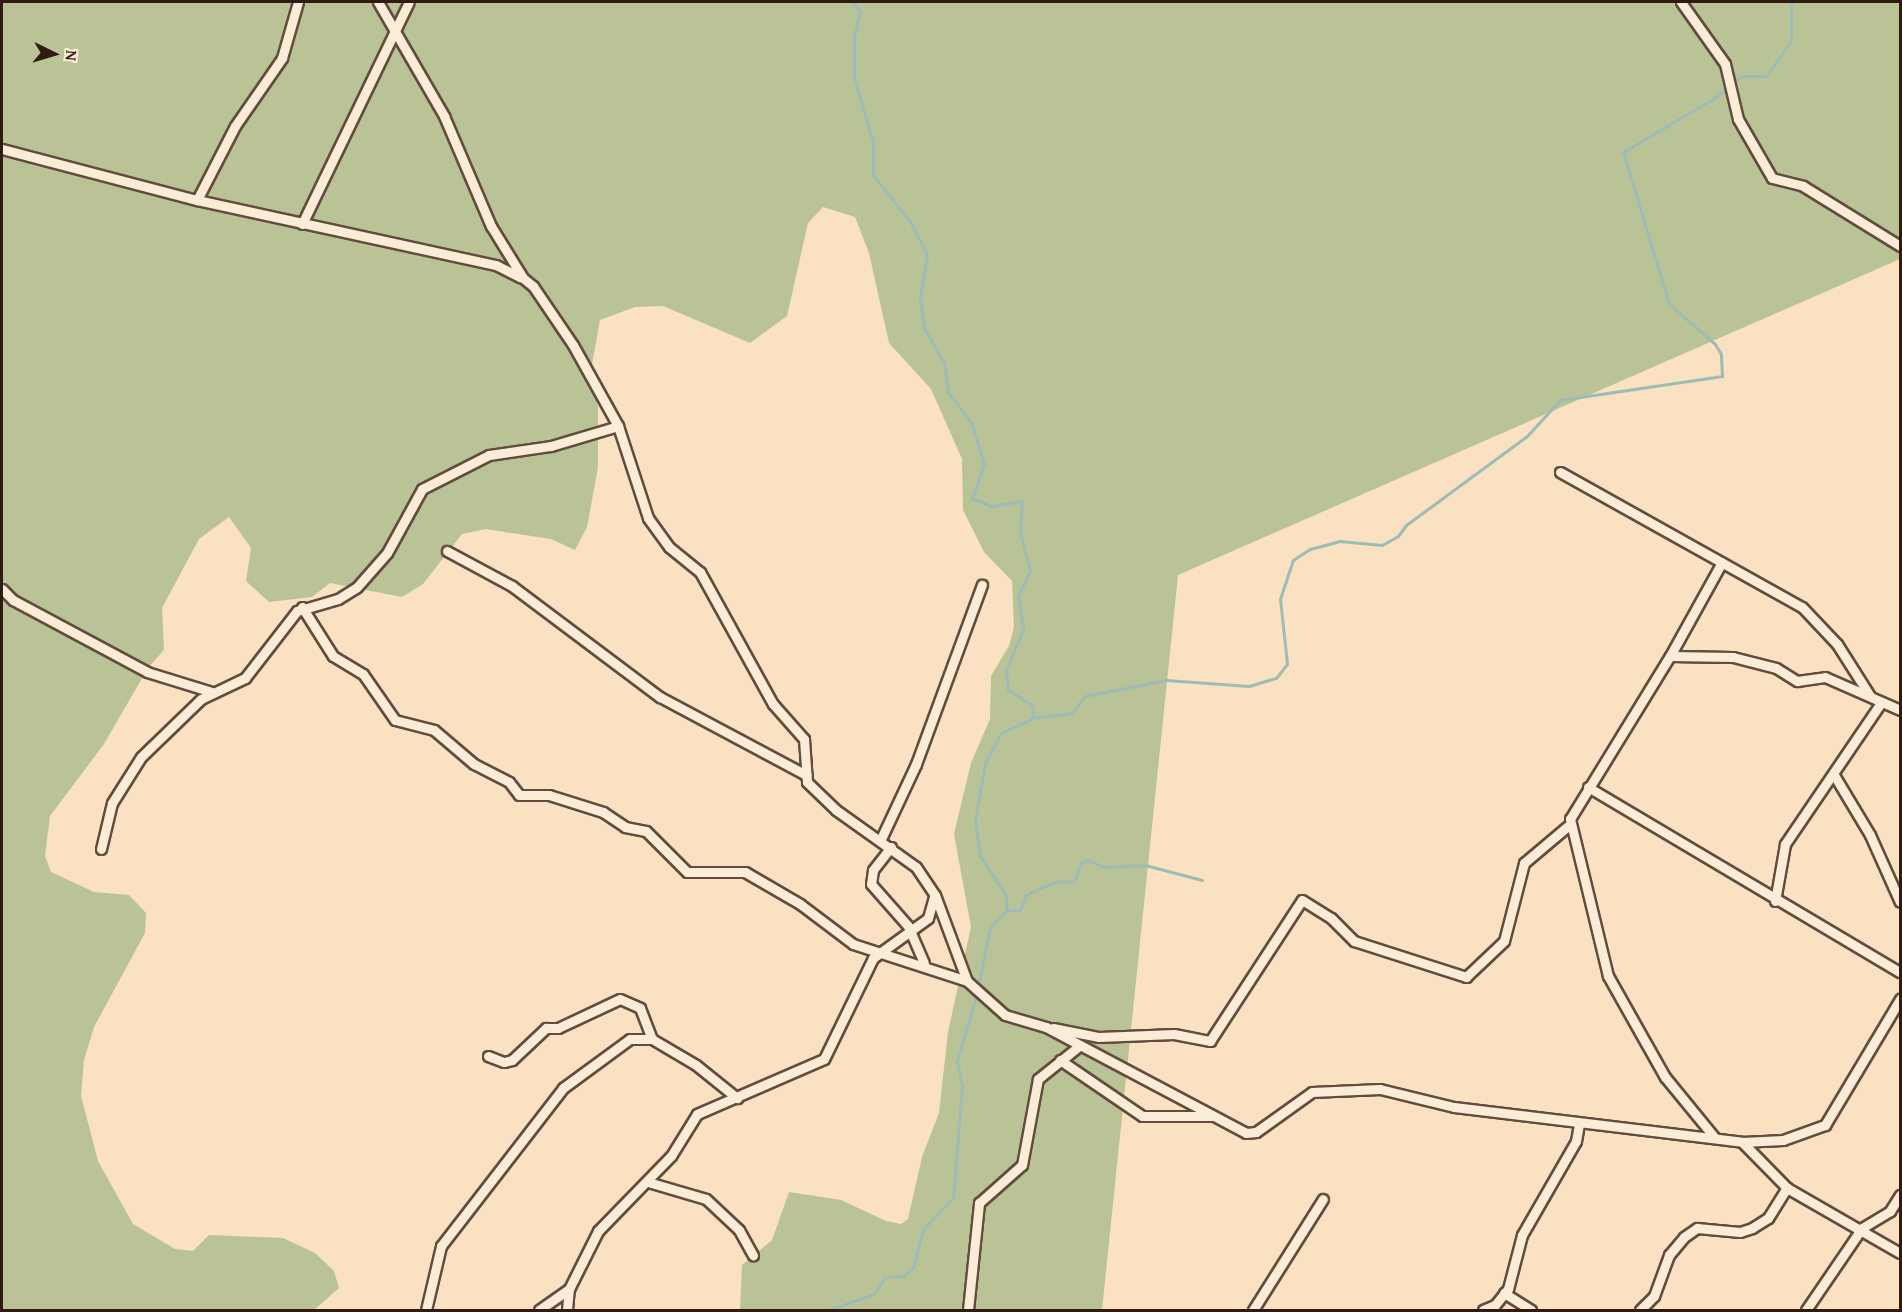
<!DOCTYPE html>
<html>
<head>
<meta charset="utf-8">
<style>
  body { margin:0 }
  #map { position:relative; width:1902px; height:1312px; overflow:hidden; background:#f9e1c1; font-family:"Gentium Book Plus",serif }
  div>[style] { position:absolute }
  [style*='--x'] { left:calc(var(--x)*1px); top:calc(var(--y)*1px); width:calc(var(--w)*1px); rotate:calc(var(--a)*1deg) }
  .green>* { inset:0; background:#bac395 }
  .stream>* { height:3px; margin:-1.5px; padding:0 1.5px; transform-origin:1.5px; border-radius:1.5px; background:#9ebcb7 }
  .roads { filter:drop-shadow(2px 0 #624c3e) drop-shadow(-2px 0 #624c3e) drop-shadow(0 2px #624c3e) drop-shadow(0 -2px #624c3e) }
  .street>* { height:9px; margin:-4.5px; padding:0 4.5px; transform-origin:4.5px; border-radius:4.5px; background:#fbecd7 }
  span { translate:-50% -50%; white-space:nowrap; text-align:center; line-height:1.15; -webkit-text-stroke:6px #fbecd7; paint-order:stroke }
  .frame { position:absolute; inset:0; border:3px solid #301a12; pointer-events:none }
  .north { position:absolute; left:24px; top:24px; width:60px; height:60px; -webkit-text-stroke:4px #fbecd7; paint-order:stroke; rotate:95deg; font-size:16px; font-weight:700; line-height:24px; text-align:center; color:#301a12 }
  .north::after { content:''; display:block; margin:auto; width:21px; height:27px; background:#301a12; clip-path:polygon(50% 0,100% 100%,50% 72%,0 100%) }
</style>
</head>
<body>
<div id="map">
  <div class="green">
    <i style="clip-path:polygon(2px 2px,1900px 2px,1900px 259px,1178px 575px,1102px 1310px,740px 1310px,742px 1265px,772px 1240px,789px 1192px,841px 1200px,886px 1221px,901px 1224px,908px 1219px,922px 1157px,939px 1113px,948px 1032px,971px 927px,954px 834px,971px 763px,990px 719px,991px 676px,1009px 646px,1014px 627px,1012px 581px,984px 552px,963px 510px,962px 459px,931px 389px,889px 343px,869px 253px,855px 217px,823px 207px,808px 223px,787px 316px,750px 343px,663px 306px,635px 307px,600px 320px,590px 376px,598px 407px,598px 467px,587px 527px,575px 550px,551px 539px,486px 529px,462px 534px,423px 584px,402px 597px,330px 583px,312px 597px,269px 602px,246px 581px,251px 548px,229px 517px,199px 539px,162px 608px,164px 650px,148px 668px,104px 744px,50px 816px,45px 856px,51px 872px,94px 892px,129px 895px,146px 913px,145px 933px,94px 1027px,84px 1060px,81px 1096px,98px 1161px,133px 1224px,175px 1249px,193px 1251px,209px 1235px,283px 1238px,315px 1253px,334px 1271px,339px 1288px,314px 1310px,2px 1310px)"></i>
  </div>
  <div class="stream">
    <i style="--x:852;--y:2;--w:12;--a:48"></i>
    <i style="--x:860;--y:11;--w:26;--a:103"></i>
    <i style="--x:854;--y:36;--w:42;--a:90"></i>
    <i style="--x:854;--y:78;--w:67;--a:73.5"></i>
    <i style="--x:873;--y:142;--w:33;--a:90"></i>
    <i style="--x:873;--y:175;--w:61;--a:51.6"></i>
    <i style="--x:911;--y:223;--w:36;--a:63"></i>
    <i style="--x:927;--y:255;--w:44;--a:99.2"></i>
    <i style="--x:920;--y:298;--w:30;--a:82"></i>
    <i style="--x:924;--y:328;--w:39;--a:60"></i>
    <i style="--x:944;--y:362;--w:30;--a:82"></i>
    <i style="--x:948;--y:392;--w:38;--a:53"></i>
    <i style="--x:971;--y:422;--w:44;--a:72.8"></i>
    <i style="--x:984;--y:464;--w:36;--a:109"></i>
    <i style="--x:972;--y:498;--w:21;--a:23"></i>
    <i style="--x:991;--y:506;--w:31;--a:-9"></i>
    <i style="--x:1022;--y:501;--w:31;--a:94"></i>
    <i style="--x:1020;--y:532;--w:40;--a:75.6"></i>
    <i style="--x:1030;--y:571;--w:28;--a:116"></i>
    <i style="--x:1018;--y:596;--w:33;--a:81"></i>
    <i style="--x:1023;--y:629;--w:45;--a:112"></i>
    <i style="--x:1006;--y:671;--w:19;--a:84"></i>
    <i style="--x:1008;--y:690;--w:28;--a:32"></i>
    <i style="--x:1032;--y:705;--w:13;--a:86"></i>
    <i style="--x:1007;--y:910;--w:13;--a:0"></i>
    <i style="--x:1020;--y:910;--w:16;--a:-68"></i>
    <i style="--x:1026;--y:895;--w:16;--a:-27"></i>
    <i style="--x:1040;--y:888;--w:20;--a:-20"></i>
    <i style="--x:1059;--y:881;--w:15;--a:4"></i>
    <i style="--x:1074;--y:882;--w:20;--a:-70"></i>
    <i style="--x:1081;--y:863;--w:7;--a:-27"></i>
    <i style="--x:1087;--y:860;--w:18;--a:22"></i>
    <i style="--x:1104;--y:867;--w:41;--a:-2.8"></i>
    <i style="--x:1145;--y:865;--w:59;--a:14.7"></i>
    <i style="--x:978;--y:987;--w:61;--a:-78.7"></i>
    <i style="--x:990;--y:927;--w:24;--a:-45"></i>
    <i style="--x:1007;--y:910;--w:14;--a:-94"></i>
    <i style="--x:1006;--y:896;--w:49;--a:-122.4"></i>
    <i style="--x:980;--y:855;--w:34;--a:-98"></i>
    <i style="--x:975;--y:821;--w:59;--a:-80.2"></i>
    <i style="--x:985;--y:763;--w:34;--a:-62"></i>
    <i style="--x:1001;--y:733;--w:35;--a:-25"></i>
    <i style="--x:1033;--y:718;--w:39;--a:-7"></i>
    <i style="--x:1072;--y:713;--w:21;--a:-53"></i>
    <i style="--x:1085;--y:696;--w:83;--a:-11.2"></i>
    <i style="--x:1166;--y:680;--w:83;--a:4.1"></i>
    <i style="--x:1249;--y:686;--w:28;--a:-17"></i>
    <i style="--x:1276;--y:678;--w:18;--a:-52"></i>
    <i style="--x:1287;--y:664;--w:65;--a:-96.1"></i>
    <i style="--x:1280;--y:599;--w:41;--a:-71.6"></i>
    <i style="--x:1293;--y:560;--w:20;--a:-33"></i>
    <i style="--x:1310;--y:549;--w:30;--a:-15"></i>
    <i style="--x:1339;--y:541;--w:43;--a:5.3"></i>
    <i style="--x:1382;--y:545;--w:18;--a:-29"></i>
    <i style="--x:1398;--y:536;--w:14;--a:-54"></i>
    <i style="--x:1406;--y:525;--w:149;--a:-36.3"></i>
    <i style="--x:1526;--y:437;--w:50;--a:-47.4"></i>
    <i style="--x:1560;--y:400;--w:164;--a:-8.4"></i>
    <i style="--x:1722;--y:376;--w:22;--a:-93"></i>
    <i style="--x:1721;--y:354;--w:12;--a:-121"></i>
    <i style="--x:1715;--y:344;--w:61;--a:-139"></i>
    <i style="--x:1669;--y:304;--w:159;--a:-106.8"></i>
    <i style="--x:1623;--y:152;--w:108;--a:-30.6"></i>
    <i style="--x:1716;--y:97;--w:33;--a:-40"></i>
    <i style="--x:1741;--y:76;--w:25;--a:0"></i>
    <i style="--x:1766;--y:76;--w:43;--a:-54.5"></i>
    <i style="--x:1791;--y:41;--w:39;--a:-90"></i>
    <i style="--x:828;--y:1310;--w:49;--a:-19.2"></i>
    <i style="--x:874;--y:1294;--w:20;--a:-57"></i>
    <i style="--x:885;--y:1277;--w:18;--a:-3"></i>
    <i style="--x:903;--y:1276;--w:13;--a:-39"></i>
    <i style="--x:913;--y:1268;--w:40;--a:-75.6"></i>
    <i style="--x:923;--y:1229;--w:43;--a:-45.9"></i>
    <i style="--x:953;--y:1198;--w:113;--a:-85.4"></i>
    <i style="--x:962;--y:1085;--w:25;--a:-102"></i>
    <i style="--x:957;--y:1061;--w:71;--a:-73.6"></i>
  </div>
  <div class="roads">
    <div class="street">
      <i style="--x:378;--y:2;--w:132;--a:59.9"></i>
      <i style="--x:444;--y:116;--w:120;--a:66.9"></i>
      <i style="--x:491;--y:226;--w:61;--a:58.4"></i>
      <i style="--x:523;--y:278;--w:13;--a:39"></i>
      <i style="--x:533;--y:286;--w:71;--a:55.9"></i>
      <i style="--x:573;--y:345;--w:93;--a:60.9"></i>
      <i style="--x:618;--y:426;--w:97;--a:71.9"></i>
      <i style="--x:648;--y:518;--w:36;--a:54"></i>
      <i style="--x:669;--y:547;--w:40;--a:39"></i>
      <i style="--x:700;--y:572;--w:151;--a:61.1"></i>
      <i style="--x:773;--y:704;--w:47;--a:48.5"></i>
      <i style="--x:804;--y:739;--w:43;--a:86"></i>
      <i style="--x:807;--y:782;--w:40;--a:44"></i>
      <i style="--x:836;--y:810;--w:98;--a:35.5"></i>
      <i style="--x:916;--y:867;--w:34;--a:56"></i>
      <i style="--x:935;--y:895;--w:92;--a:69.6"></i>
      <i style="--x:967;--y:981;--w:51;--a:41.8"></i>
      <i style="--x:1005;--y:1015;--w:43;--a:16.3"></i>
      <i style="--x:1046;--y:1027;--w:226;--a:27.9"></i>
      <i style="--x:1246;--y:1133;--w:10;--a:-6"></i>
      <i style="--x:1256;--y:1132;--w:69;--a:-35.5"></i>
      <i style="--x:1312;--y:1092;--w:68;--a:-2.5"></i>
      <i style="--x:1380;--y:1089;--w:76;--a:13.7"></i>
      <i style="--x:1454;--y:1107;--w:290;--a:6.9"></i>
      <i style="--x:1742;--y:1142;--w:41;--a:-2.8"></i>
      <i style="--x:1783;--y:1140;--w:45;--a:-19.7"></i>
      <i style="--x:1825;--y:1125;--w:147;--a:-59.2"></i>
      <i style="--x:1681;--y:2;--w:76;--a:54.6"></i>
      <i style="--x:1725;--y:64;--w:57;--a:76.7"></i>
      <i style="--x:1738;--y:119;--w:68;--a:60"></i>
      <i style="--x:1772;--y:178;--w:32;--a:14"></i>
      <i style="--x:1803;--y:186;--w:114;--a:31.7"></i>
      <i style="--x:2;--y:149;--w:202;--a:14.7"></i>
      <i style="--x:197;--y:200;--w:306;--a:12.3"></i>
      <i style="--x:496;--y:265;--w:27;--a:27"></i>
      <i style="--x:197;--y:200;--w:83;--a:-62.8"></i>
      <i style="--x:235;--y:126;--w:83;--a:-55.3"></i>
      <i style="--x:282;--y:58;--w:58;--a:-74.1"></i>
      <i style="--x:302;--y:224;--w:246;--a:-64.3"></i>
      <i style="--x:1560;--y:472;--w:277;--a:29.2"></i>
      <i style="--x:1802;--y:607;--w:51;--a:46.6"></i>
      <i style="--x:1837;--y:644;--w:62;--a:57.6"></i>
      <i style="--x:447;--y:551;--w:74;--a:28.3"></i>
      <i style="--x:512;--y:586;--w:185;--a:36.9"></i>
      <i style="--x:660;--y:697;--w:166;--a:28.1"></i>
      <i style="--x:2;--y:589;--w:16;--a:45"></i>
      <i style="--x:13;--y:600;--w:152;--a:28.2"></i>
      <i style="--x:147;--y:672;--w:68;--a:17.1"></i>
      <i style="--x:302;--y:607;--w:58;--a:57.7"></i>
      <i style="--x:333;--y:656;--w:35;--a:31"></i>
      <i style="--x:363;--y:674;--w:56;--a:55.2"></i>
      <i style="--x:395;--y:720;--w:40;--a:14.4"></i>
      <i style="--x:434;--y:730;--w:52;--a:40.4"></i>
      <i style="--x:474;--y:764;--w:39;--a:27"></i>
      <i style="--x:509;--y:782;--w:16;--a:52"></i>
      <i style="--x:519;--y:795;--w:30;--a:0"></i>
      <i style="--x:549;--y:795;--w:57;--a:17.5"></i>
      <i style="--x:603;--y:812;--w:27;--a:34"></i>
      <i style="--x:625;--y:827;--w:21;--a:11"></i>
      <i style="--x:646;--y:831;--w:58;--a:45"></i>
      <i style="--x:687;--y:872;--w:58;--a:0"></i>
      <i style="--x:745;--y:872;--w:64;--a:30.2"></i>
      <i style="--x:800;--y:904;--w:66;--a:37"></i>
      <i style="--x:853;--y:944;--w:120;--a:18"></i>
      <i style="--x:1670;--y:656;--w:107;--a:-61"></i>
      <i style="--x:1834;--y:775;--w:70;--a:59"></i>
      <i style="--x:1870;--y:835;--w:73;--a:65.9"></i>
      <i style="--x:1588;--y:787;--w:363;--a:30.7"></i>
      <i style="--x:880;--y:841;--w:85;--a:-64.9"></i>
      <i style="--x:916;--y:764;--w:191;--a:-69.8"></i>
      <i style="--x:891;--y:847;--w:29;--a:128"></i>
      <i style="--x:873;--y:870;--w:14;--a:98"></i>
      <i style="--x:871;--y:884;--w:56;--a:48.6"></i>
      <i style="--x:908;--y:926;--w:40;--a:66.6"></i>
      <i style="--x:101;--y:849;--w:47;--a:-76.6"></i>
      <i style="--x:112;--y:803;--w:54;--a:-57.8"></i>
      <i style="--x:141;--y:757;--w:83;--a:-44"></i>
      <i style="--x:201;--y:699;--w:49;--a:-25.5"></i>
      <i style="--x:245;--y:678;--w:85;--a:-52.2"></i>
      <i style="--x:297;--y:611;--w:43;--a:-16.3"></i>
      <i style="--x:338;--y:599;--w:22;--a:-32"></i>
      <i style="--x:357;--y:587;--w:45;--a:-48.6"></i>
      <i style="--x:387;--y:553;--w:73;--a:-61.3"></i>
      <i style="--x:422;--y:489;--w:75;--a:-26.9"></i>
      <i style="--x:489;--y:455;--w:63;--a:-8.3"></i>
      <i style="--x:551;--y:446;--w:70;--a:-16.6"></i>
      <i style="--x:1775;--y:901;--w:58;--a:-80"></i>
      <i style="--x:1785;--y:844;--w:169;--a:-55.8"></i>
      <i style="--x:1053;--y:1028;--w:47;--a:11.1"></i>
      <i style="--x:1099;--y:1037;--w:75;--a:-2.3"></i>
      <i style="--x:1174;--y:1034;--w:37;--a:11"></i>
      <i style="--x:1210;--y:1041;--w:168;--a:-56.9"></i>
      <i style="--x:1302;--y:900;--w:34;--a:32"></i>
      <i style="--x:1331;--y:918;--w:33;--a:45"></i>
      <i style="--x:1354;--y:941;--w:118;--a:17.8"></i>
      <i style="--x:1466;--y:977;--w:52;--a:-43.5"></i>
      <i style="--x:1504;--y:941;--w:81;--a:-75.6"></i>
      <i style="--x:1524;--y:863;--w:57;--a:-40.1"></i>
      <i style="--x:488;--y:1056;--w:17;--a:21"></i>
      <i style="--x:504;--y:1062;--w:8;--a:-14"></i>
      <i style="--x:512;--y:1060;--w:47;--a:-43.3"></i>
      <i style="--x:546;--y:1028;--w:12;--a:0"></i>
      <i style="--x:558;--y:1028;--w:68;--a:-25.1"></i>
      <i style="--x:620;--y:999;--w:22;--a:24"></i>
      <i style="--x:640;--y:1008;--w:33;--a:69"></i>
      <i style="--x:652;--y:1039;--w:51;--a:30.6"></i>
      <i style="--x:696;--y:1065;--w:53;--a:38.8"></i>
      <i style="--x:1060;--y:1060;--w:99;--a:34.3"></i>
      <i style="--x:1142;--y:1116;--w:69;--a:0"></i>
      <i style="--x:1715;--y:1138;--w:79;--a:-129.3"></i>
      <i style="--x:1665;--y:1077;--w:116;--a:-119.4"></i>
      <i style="--x:1608;--y:976;--w:162;--a:-103.6"></i>
      <i style="--x:1570;--y:819;--w:191;--a:-58.5"></i>
      <i style="--x:1670;--y:656;--w:63;--a:0.9"></i>
      <i style="--x:1733;--y:657;--w:44;--a:14.3"></i>
      <i style="--x:1776;--y:668;--w:25;--a:32"></i>
      <i style="--x:1797;--y:681;--w:28;--a:-8"></i>
      <i style="--x:1825;--y:677;--w:82;--a:23.7"></i>
      <i style="--x:1742;--y:1142;--w:64;--a:45.6"></i>
      <i style="--x:1787;--y:1188;--w:130;--a:29.9"></i>
      <i style="--x:648;--y:1182;--w:60;--a:16.3"></i>
      <i style="--x:706;--y:1199;--w:45;--a:43.2"></i>
      <i style="--x:739;--y:1230;--w:29;--a:61"></i>
      <i style="--x:1504;--y:1293;--w:32;--a:32"></i>
      <i style="--x:426;--y:1310;--w:66;--a:-76.8"></i>
      <i style="--x:441;--y:1246;--w:200;--a:-52.3"></i>
      <i style="--x:563;--y:1088;--w:83;--a:-36.2"></i>
      <i style="--x:630;--y:1039;--w:22;--a:0"></i>
      <i style="--x:539;--y:1310;--w:37;--a:-35"></i>
      <i style="--x:569;--y:1289;--w:65;--a:-63.4"></i>
      <i style="--x:598;--y:1231;--w:105;--a:-45.8"></i>
      <i style="--x:671;--y:1156;--w:49;--a:-58.2"></i>
      <i style="--x:697;--y:1114;--w:138;--a:-23.4"></i>
      <i style="--x:824;--y:1059;--w:112;--a:-64.1"></i>
      <i style="--x:873;--y:958;--w:68;--a:-36"></i>
      <i style="--x:928;--y:918;--w:22;--a:-74"></i>
      <i style="--x:567;--y:1310;--w:21;--a:-85"></i>
      <i style="--x:968;--y:1310;--w:108;--a:-84.1"></i>
      <i style="--x:979;--y:1203;--w:57;--a:-41.5"></i>
      <i style="--x:1022;--y:1165;--w:87;--a:-79.5"></i>
      <i style="--x:1038;--y:1079;--w:53;--a:-38.8"></i>
      <i style="--x:1253;--y:1310;--w:131;--a:-57.8"></i>
      <i style="--x:1483;--y:1310;--w:13;--a:-23"></i>
      <i style="--x:1495;--y:1305;--w:21;--a:-51"></i>
      <i style="--x:1508;--y:1289;--w:56;--a:-75.5"></i>
      <i style="--x:1522;--y:1235;--w:108;--a:-60.1"></i>
      <i style="--x:1576;--y:1141;--w:17;--a:-80"></i>
      <i style="--x:1640;--y:1310;--w:20;--a:-45"></i>
      <i style="--x:1654;--y:1296;--w:44;--a:-69.9"></i>
      <i style="--x:1669;--y:1255;--w:23;--a:-50"></i>
      <i style="--x:1684;--y:1237;--w:16;--a:-35"></i>
      <i style="--x:1697;--y:1228;--w:43;--a:5.3"></i>
      <i style="--x:1740;--y:1232;--w:13;--a:-18"></i>
      <i style="--x:1752;--y:1228;--w:19;--a:-32"></i>
      <i style="--x:1768;--y:1218;--w:36;--a:-58"></i>
      <i style="--x:1806;--y:1310;--w:99;--a:-55.7"></i>
      <i style="--x:1862;--y:1228;--w:33;--a:-31"></i>
      <i style="--x:1890;--y:1211;--w:19;--a:-58"></i>
    </div>
  </div>
  <div class="frame"></div>
  <div class="north">N</div>
</div>
</body>
</html>
